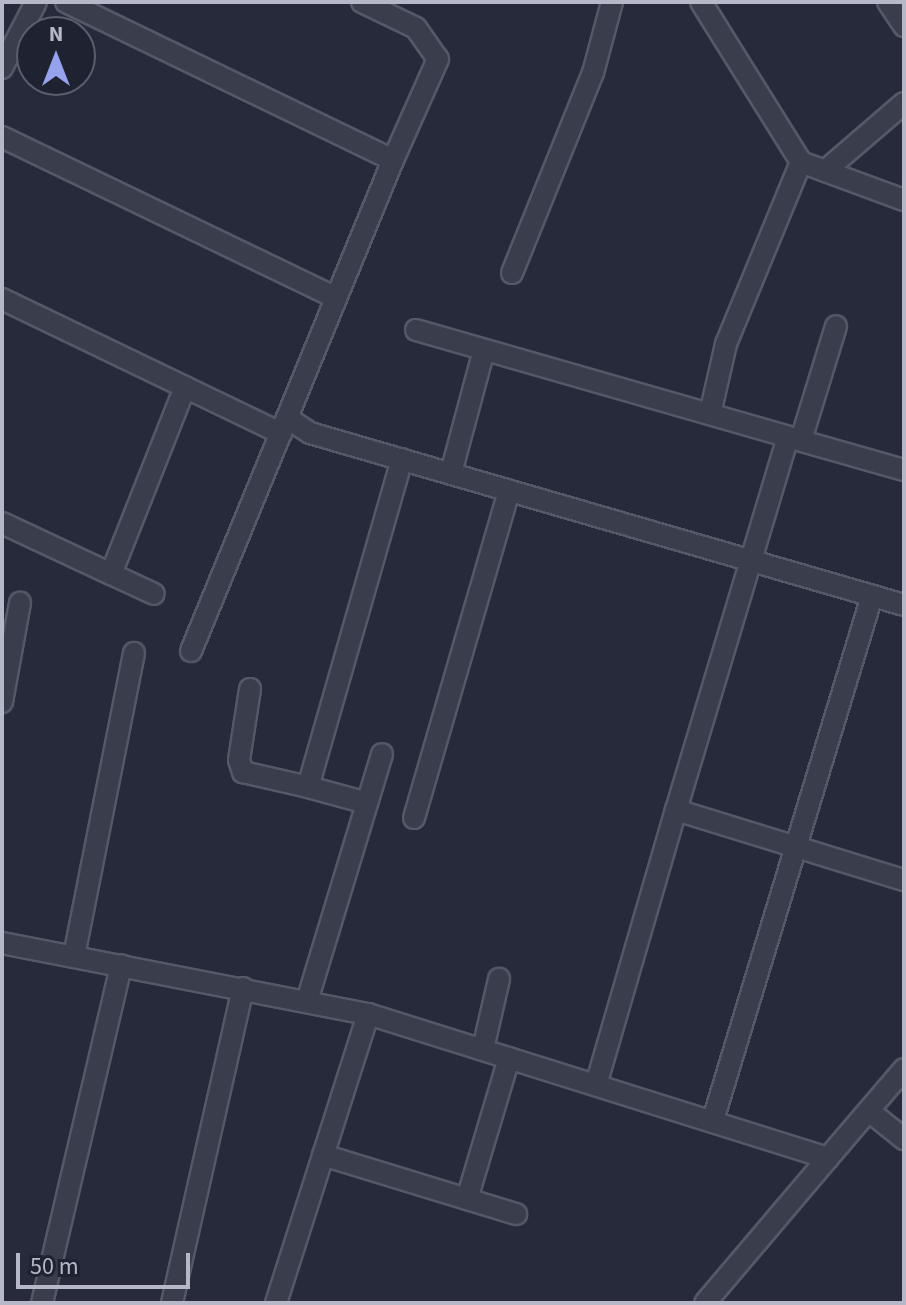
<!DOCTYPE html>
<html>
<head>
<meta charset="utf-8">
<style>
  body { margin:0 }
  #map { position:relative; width:906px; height:1305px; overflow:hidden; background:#272a3b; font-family:"Source Sans 3",sans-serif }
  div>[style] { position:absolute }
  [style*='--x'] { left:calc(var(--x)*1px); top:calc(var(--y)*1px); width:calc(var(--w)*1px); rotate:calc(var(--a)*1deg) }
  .roads { filter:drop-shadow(2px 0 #555867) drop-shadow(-2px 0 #555867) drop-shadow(0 2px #555867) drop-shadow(0 -2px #555867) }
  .minor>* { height:20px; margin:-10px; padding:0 10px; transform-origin:10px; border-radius:10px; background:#3a3d4c }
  span { translate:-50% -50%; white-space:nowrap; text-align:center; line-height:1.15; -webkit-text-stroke:7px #1f2231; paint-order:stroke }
  .frame { position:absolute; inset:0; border:4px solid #b6b8c7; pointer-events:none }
  .north { position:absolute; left:16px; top:16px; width:80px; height:80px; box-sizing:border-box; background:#1f2231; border:2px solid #5b5e6d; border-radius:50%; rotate:0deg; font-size:22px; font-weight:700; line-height:32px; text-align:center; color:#b6b8c7 }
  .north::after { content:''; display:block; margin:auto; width:28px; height:36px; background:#96a2ec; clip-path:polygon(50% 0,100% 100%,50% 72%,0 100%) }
  .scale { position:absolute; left:16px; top:1253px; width:174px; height:36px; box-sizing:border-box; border:4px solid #b6b8c7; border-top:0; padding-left:10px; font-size:24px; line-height:28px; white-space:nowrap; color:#b6b8c7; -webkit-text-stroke:6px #1f2231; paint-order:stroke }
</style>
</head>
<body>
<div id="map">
  <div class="roads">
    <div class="minor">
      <i style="--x:66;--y:2;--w:363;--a:25.8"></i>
      <i style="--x:393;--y:160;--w:531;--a:112.36"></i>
      <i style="--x:362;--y:2;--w:60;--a:25.7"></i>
      <i style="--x:416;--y:28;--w:38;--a:55"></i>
      <i style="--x:438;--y:59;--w:111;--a:114"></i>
      <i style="--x:701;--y:2;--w:189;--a:58"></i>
      <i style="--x:888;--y:2;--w:29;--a:56"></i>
      <i style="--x:2;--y:68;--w:74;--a:-62.7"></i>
      <i style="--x:2;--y:137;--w:371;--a:25.7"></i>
      <i style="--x:825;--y:171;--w:104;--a:-40.7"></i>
      <i style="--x:512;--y:273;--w:216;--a:-68"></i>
      <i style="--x:593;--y:73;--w:73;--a:-75"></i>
      <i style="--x:2;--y:299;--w:310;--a:25.7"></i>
      <i style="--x:416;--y:330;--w:387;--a:16"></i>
      <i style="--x:710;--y:414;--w:72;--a:-77.1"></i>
      <i style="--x:726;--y:344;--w:197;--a:-67.6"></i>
      <i style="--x:801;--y:162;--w:110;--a:20.3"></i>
      <i style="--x:287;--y:418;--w:27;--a:33"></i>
      <i style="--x:310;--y:433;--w:618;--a:16.15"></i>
      <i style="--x:801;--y:440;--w:119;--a:-72.9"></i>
      <i style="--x:451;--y:473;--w:127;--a:-75"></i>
      <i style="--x:2;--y:523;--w:120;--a:25.1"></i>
      <i style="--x:111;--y:574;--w:201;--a:-68.4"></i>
      <i style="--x:111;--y:574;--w:47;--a:24.9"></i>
      <i style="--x:250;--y:689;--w:72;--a:98.8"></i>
      <i style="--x:239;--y:760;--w:13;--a:72"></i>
      <i style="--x:243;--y:772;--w:67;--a:13"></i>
      <i style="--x:2;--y:702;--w:101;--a:-79.7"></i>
      <i style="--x:367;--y:803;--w:61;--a:-164.8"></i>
      <i style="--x:308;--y:787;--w:341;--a:-74"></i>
      <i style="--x:676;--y:810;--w:389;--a:-73.3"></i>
      <i style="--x:788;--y:437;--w:121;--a:15.9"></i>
      <i style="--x:414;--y:818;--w:341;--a:-73.8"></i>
      <i style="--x:2;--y:943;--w:373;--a:11"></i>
      <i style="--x:368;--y:1014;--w:482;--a:17.4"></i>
      <i style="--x:828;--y:1158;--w:190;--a:130.3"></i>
      <i style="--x:74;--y:956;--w:309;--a:-78.8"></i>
      <i style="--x:307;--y:1001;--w:258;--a:-73.1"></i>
      <i style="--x:483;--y:1049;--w:72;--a:-77.1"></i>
      <i style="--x:596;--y:1085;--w:286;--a:-73.8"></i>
      <i style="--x:676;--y:810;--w:239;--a:17.1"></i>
      <i style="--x:869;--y:1111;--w:45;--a:38.7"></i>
      <i style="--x:713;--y:1120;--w:548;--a:-73.12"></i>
      <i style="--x:323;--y:1155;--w:202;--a:17"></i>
      <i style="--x:828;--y:1158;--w:117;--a:-49.5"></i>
      <i style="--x:467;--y:1199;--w:147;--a:-73.4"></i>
      <i style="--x:42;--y:1303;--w:347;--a:-76.8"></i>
      <i style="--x:172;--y:1303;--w:323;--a:-77.3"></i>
      <i style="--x:276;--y:1303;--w:303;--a:-72.3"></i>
    </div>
  </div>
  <div class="frame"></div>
  <div class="north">N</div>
  <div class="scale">50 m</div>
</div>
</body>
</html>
